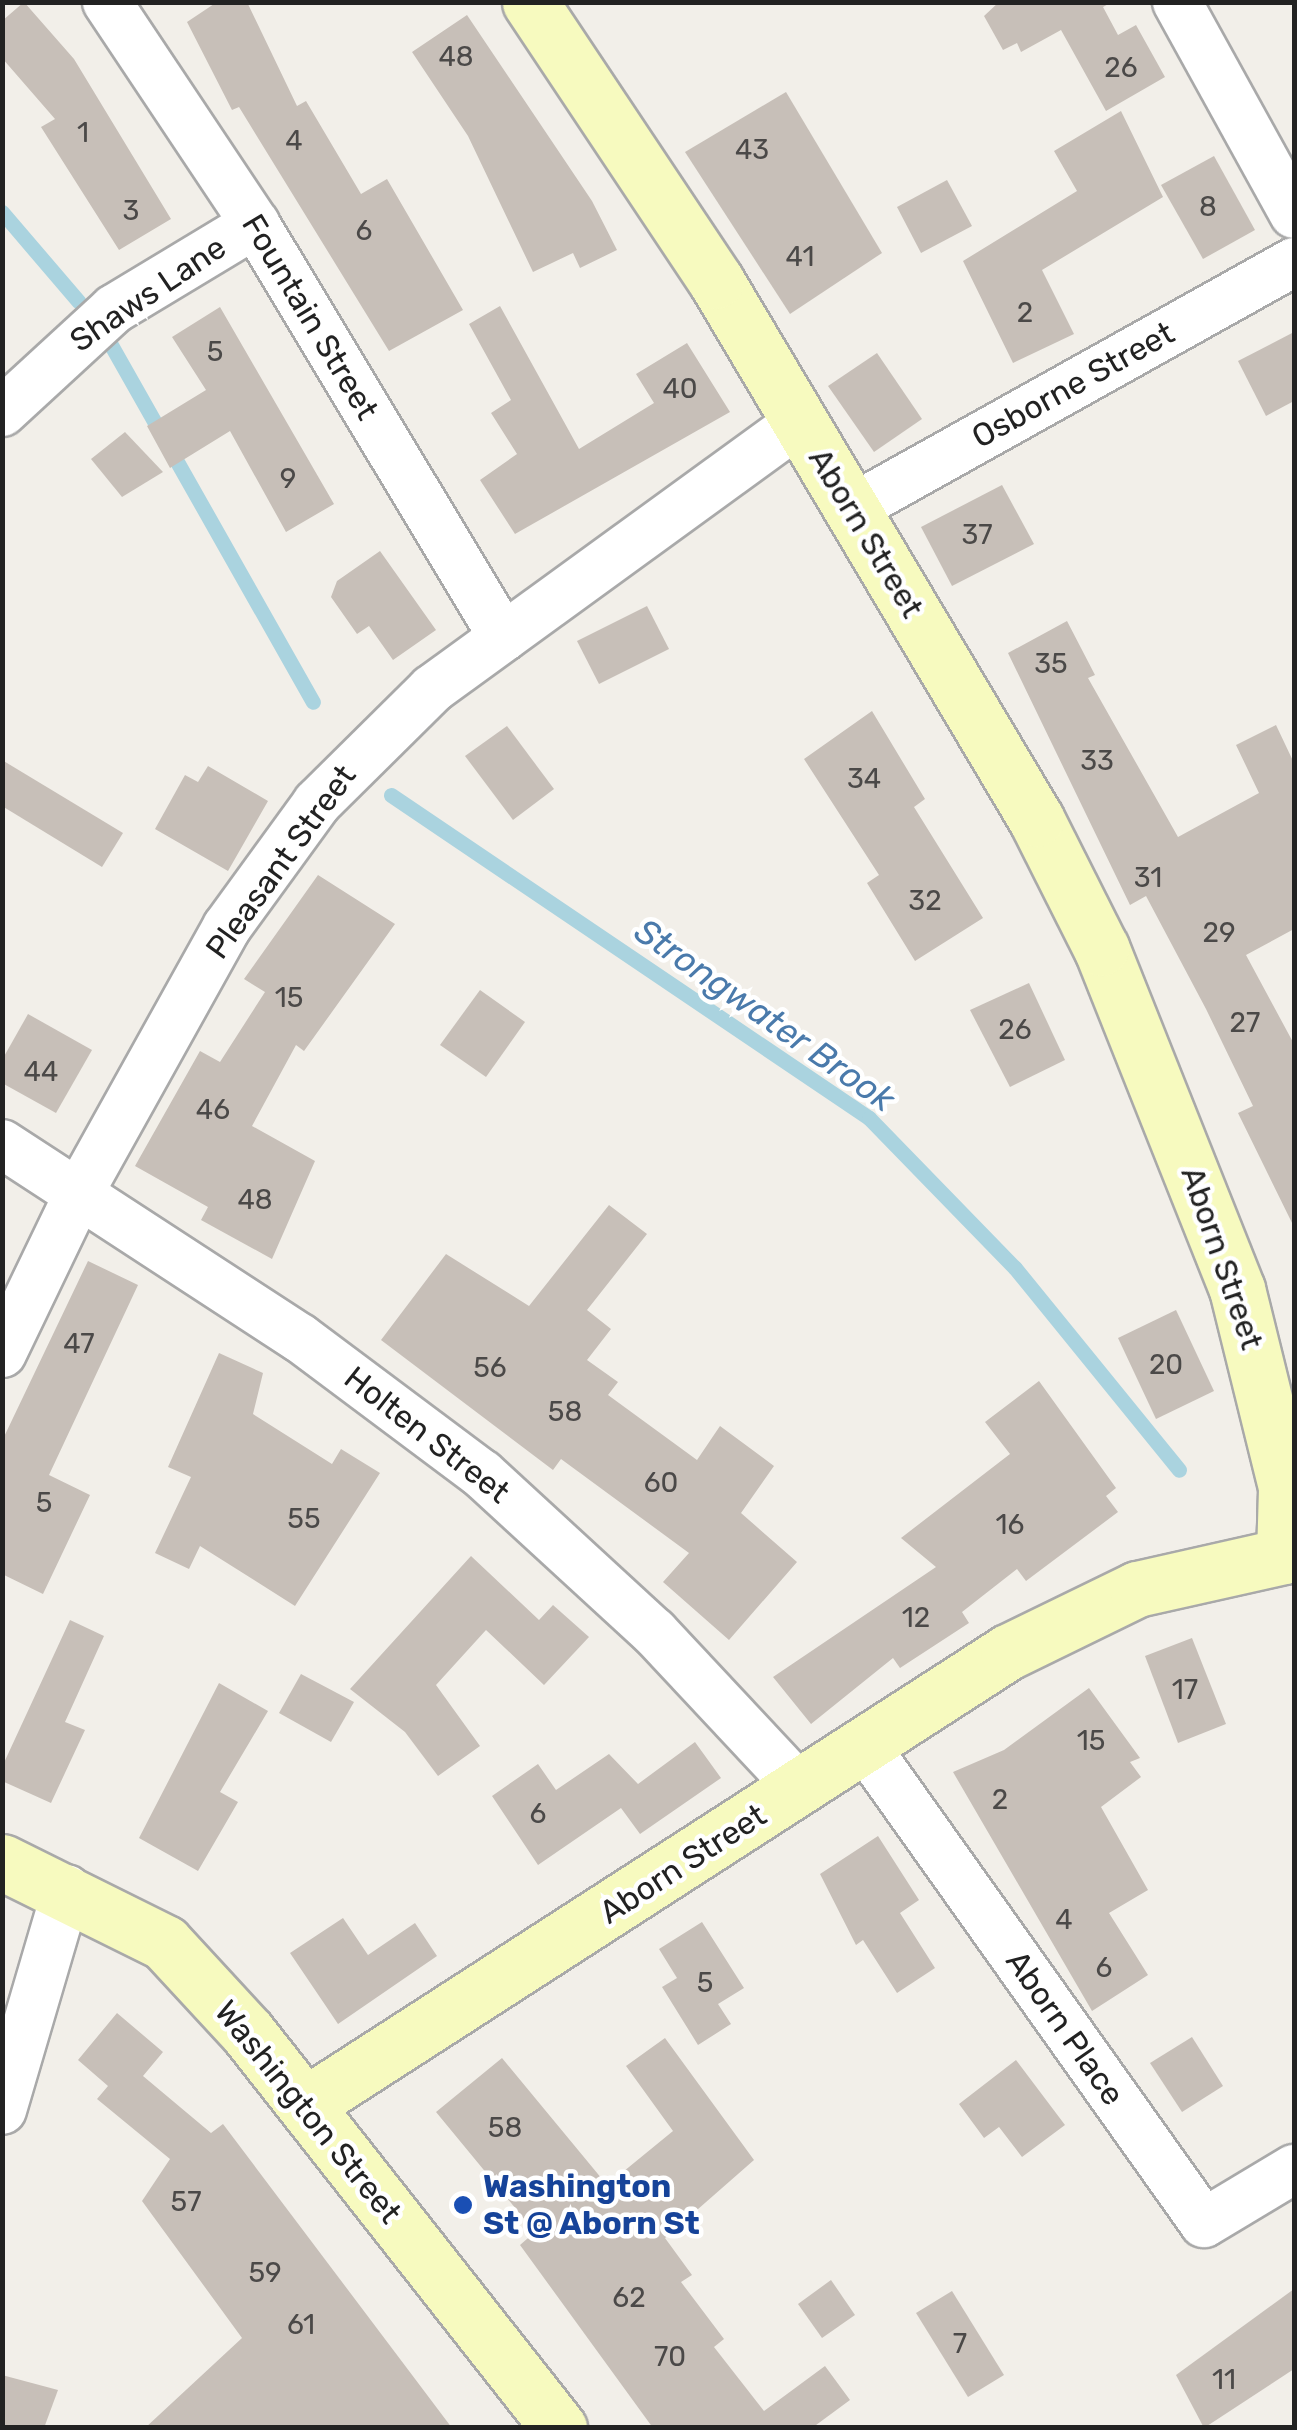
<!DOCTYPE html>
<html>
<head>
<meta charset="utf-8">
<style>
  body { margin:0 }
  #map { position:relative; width:1297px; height:2430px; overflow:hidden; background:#f2efe9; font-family:Rubik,sans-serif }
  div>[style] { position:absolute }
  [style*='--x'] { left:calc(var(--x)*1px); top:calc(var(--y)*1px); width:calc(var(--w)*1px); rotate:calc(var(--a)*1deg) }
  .stream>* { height:15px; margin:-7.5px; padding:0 7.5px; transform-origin:7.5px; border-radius:7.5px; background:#aad3df }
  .building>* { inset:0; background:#c7bfb8 }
  .roads { filter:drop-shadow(2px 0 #a9a9a9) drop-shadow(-2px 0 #a9a9a9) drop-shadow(0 2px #a9a9a9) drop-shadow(0 -2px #a9a9a9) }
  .street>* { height:48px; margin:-24px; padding:0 24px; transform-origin:24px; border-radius:24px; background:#fff }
  .secondary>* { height:55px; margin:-27.5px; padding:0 27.5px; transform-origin:27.5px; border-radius:27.5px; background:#f7fabf }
  .dots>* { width:28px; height:28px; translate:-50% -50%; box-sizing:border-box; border:5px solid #fff; border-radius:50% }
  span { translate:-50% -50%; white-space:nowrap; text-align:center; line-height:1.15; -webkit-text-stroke:9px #fff; paint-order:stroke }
  .number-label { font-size:28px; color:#4b4948 }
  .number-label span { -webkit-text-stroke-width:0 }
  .street-label { font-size:32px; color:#222 }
  .transit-label { font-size:32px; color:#164399; font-weight:700 }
  .left { translate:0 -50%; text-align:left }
  .water-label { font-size:35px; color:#4a7aab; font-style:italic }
  .frame { position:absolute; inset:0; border:5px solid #222; pointer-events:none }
</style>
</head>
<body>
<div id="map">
  <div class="stream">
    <i style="--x:2;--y:212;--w:118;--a:49.5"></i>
    <i style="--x:111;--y:345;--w:410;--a:60.5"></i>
    <i style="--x:391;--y:795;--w:577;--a:34.05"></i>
    <i style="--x:869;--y:1118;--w:209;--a:45.8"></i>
    <i style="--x:1015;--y:1268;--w:260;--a:50.9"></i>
  </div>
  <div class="building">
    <i style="clip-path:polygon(24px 2px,74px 59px,171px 219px,119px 250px,41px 127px,55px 119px,2px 58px,2px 21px)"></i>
    <i style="clip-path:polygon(217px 2px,247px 2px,297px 106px,306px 101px,361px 194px,387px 179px,463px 310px,389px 351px,239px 107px,232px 110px,187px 22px)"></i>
    <i style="clip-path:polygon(999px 2px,1112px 2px,1103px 7px,1118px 35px,1136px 25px,1165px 77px,1106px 111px,1061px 30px,1021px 52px,1017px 43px,1003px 50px,984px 16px)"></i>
    <i style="clip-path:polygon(467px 15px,592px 201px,617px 250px,580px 268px,573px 253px,533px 272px,468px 136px,412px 52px)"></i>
    <i style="clip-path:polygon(786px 92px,882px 253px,790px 314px,685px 152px)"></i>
    <i style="clip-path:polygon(1121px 111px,1163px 197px,1042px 270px,1074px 334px,1013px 363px,963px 261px,1077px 191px,1054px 151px)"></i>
    <i style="clip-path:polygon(1214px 156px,1255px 230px,1203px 259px,1161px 185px)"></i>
    <i style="clip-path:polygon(947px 180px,972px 226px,921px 253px,897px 207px)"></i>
    <i style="clip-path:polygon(500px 306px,579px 449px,654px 403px,636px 374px,687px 343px,730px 412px,515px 534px,480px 480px,517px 454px,491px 413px,511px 400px,469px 324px)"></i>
    <i style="clip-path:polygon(220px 307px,334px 504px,286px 532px,230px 431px,170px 468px,147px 426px,206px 390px,172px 337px)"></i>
    <i style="clip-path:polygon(1294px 332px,1294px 401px,1266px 416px,1238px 361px)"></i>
    <i style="clip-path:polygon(877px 353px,922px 419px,874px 452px,828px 386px)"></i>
    <i style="clip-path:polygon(125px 432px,163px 472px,122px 497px,91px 459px)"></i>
    <i style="clip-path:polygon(1002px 485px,1034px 544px,952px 586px,921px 527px)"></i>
    <i style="clip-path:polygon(380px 551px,436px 630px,393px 660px,369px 626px,357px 634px,331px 597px,337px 581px)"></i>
    <i style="clip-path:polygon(647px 606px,669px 649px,599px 684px,577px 641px)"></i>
    <i style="clip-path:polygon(1067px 621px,1095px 675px,1088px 678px,1178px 837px,1259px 793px,1236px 745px,1276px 725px,1294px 763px,1294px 929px,1246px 955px,1294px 1044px,1294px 1227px,1238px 1113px,1253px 1106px,1206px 1009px,1146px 896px,1130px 905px,1008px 653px)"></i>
    <i style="clip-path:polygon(872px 711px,925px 799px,914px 807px,983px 918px,915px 961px,867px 883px,879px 875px,804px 759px)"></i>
    <i style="clip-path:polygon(507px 726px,554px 789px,513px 820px,465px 756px)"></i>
    <i style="clip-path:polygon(2px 760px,123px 833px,102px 867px,2px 806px)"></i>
    <i style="clip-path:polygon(208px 766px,268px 801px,228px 871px,155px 829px,185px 775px,198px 782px)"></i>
    <i style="clip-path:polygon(318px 875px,395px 924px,304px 1051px,296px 1045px,252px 1126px,315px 1161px,272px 1259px,201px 1220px,208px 1207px,135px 1166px,200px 1051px,220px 1062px,265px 992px,244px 979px)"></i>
    <i style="clip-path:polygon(1029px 983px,1065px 1060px,1010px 1087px,970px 1010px)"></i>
    <i style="clip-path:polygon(480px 990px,525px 1022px,486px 1077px,440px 1045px)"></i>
    <i style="clip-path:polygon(28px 1014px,92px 1050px,56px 1113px,2px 1083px,2px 1060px)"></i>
    <i style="clip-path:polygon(609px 1205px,647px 1234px,587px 1310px,611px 1329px,587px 1360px,618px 1382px,608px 1395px,697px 1460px,720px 1426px,774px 1466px,741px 1513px,797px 1562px,729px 1640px,663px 1582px,689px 1553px,561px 1459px,553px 1470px,381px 1340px,446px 1254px,529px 1306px)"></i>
    <i style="clip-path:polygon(88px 1261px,138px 1285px,49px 1475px,90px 1495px,43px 1594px,2px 1574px,2px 1441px)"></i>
    <i style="clip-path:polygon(1176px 1310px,1214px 1391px,1156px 1419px,1118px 1338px)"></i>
    <i style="clip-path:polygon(219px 1353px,263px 1373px,253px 1414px,332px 1464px,341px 1449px,380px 1473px,295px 1606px,200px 1546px,189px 1569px,155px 1553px,191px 1477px,168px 1467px)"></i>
    <i style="clip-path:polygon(1039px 1381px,1116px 1488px,1106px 1496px,1118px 1512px,1026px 1581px,1017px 1569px,962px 1612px,969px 1623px,900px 1668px,893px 1658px,811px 1724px,773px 1677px,936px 1567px,901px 1538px,1010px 1454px,985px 1422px)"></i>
    <i style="clip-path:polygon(471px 1556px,539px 1620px,553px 1605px,589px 1637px,544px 1685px,486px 1630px,436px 1685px,480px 1746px,438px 1776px,405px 1732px,350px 1689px)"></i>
    <i style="clip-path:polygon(70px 1620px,104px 1636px,65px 1722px,85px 1730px,51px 1803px,2px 1781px,2px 1767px)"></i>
    <i style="clip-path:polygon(1192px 1638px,1226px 1724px,1178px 1743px,1145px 1656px)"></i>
    <i style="clip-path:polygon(301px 1674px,354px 1702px,331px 1742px,279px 1713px)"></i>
    <i style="clip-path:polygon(219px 1683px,268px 1711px,220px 1792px,238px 1802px,198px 1871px,139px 1838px)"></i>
    <i style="clip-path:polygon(1089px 1688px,1140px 1758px,1130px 1762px,1141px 1777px,1101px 1807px,1148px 1890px,1109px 1913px,1148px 1975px,1092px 2011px,953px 1772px,1004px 1750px)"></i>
    <i style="clip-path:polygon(695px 1742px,721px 1778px,640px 1834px,621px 1808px,538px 1865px,492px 1796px,538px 1764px,556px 1790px,609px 1754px,638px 1784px)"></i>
    <i style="clip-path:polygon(878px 1836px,919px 1900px,900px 1913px,935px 1968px,897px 1993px,863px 1940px,856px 1945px,820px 1874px)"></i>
    <i style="clip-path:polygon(343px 1918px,368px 1955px,415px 1923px,437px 1956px,338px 2024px,290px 1953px)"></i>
    <i style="clip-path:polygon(702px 1922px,744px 1988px,718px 2004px,731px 2024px,698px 2045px,662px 1987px,677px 1978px,659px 1949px)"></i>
    <i style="clip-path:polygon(117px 2013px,163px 2052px,143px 2076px,211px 2133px,223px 2124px,452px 2428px,145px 2428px,242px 2338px,142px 2201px,170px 2159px,97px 2099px,108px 2086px,78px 2060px)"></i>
    <i style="clip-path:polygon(1192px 2037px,1223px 2086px,1182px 2112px,1150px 2063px)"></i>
    <i style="clip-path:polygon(665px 2038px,754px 2160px,665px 2238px,692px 2275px,681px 2282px,724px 2339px,714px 2347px,764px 2411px,825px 2366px,850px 2400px,812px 2428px,653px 2428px,520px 2245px,535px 2232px,436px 2112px,502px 2058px,607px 2185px,673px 2131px,626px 2066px)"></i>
    <i style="clip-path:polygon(1016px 2060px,1065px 2125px,1022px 2157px,999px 2127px,984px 2138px,959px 2104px)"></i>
    <i style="clip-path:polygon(831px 2280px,855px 2315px,822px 2338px,798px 2304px)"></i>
    <i style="clip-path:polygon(1294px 2289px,1294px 2369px,1204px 2428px,1176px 2375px)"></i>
    <i style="clip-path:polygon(952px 2291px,1004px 2375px,968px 2397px,916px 2313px)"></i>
    <i style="clip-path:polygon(2px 2375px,58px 2390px,44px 2428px,2px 2428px)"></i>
  </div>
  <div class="roads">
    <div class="street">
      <i style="--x:107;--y:2;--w:267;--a:56.3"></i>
      <i style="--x:255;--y:224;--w:482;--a:59"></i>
      <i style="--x:1177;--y:2;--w:242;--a:61.1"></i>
      <i style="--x:2;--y:412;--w:152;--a:-42.6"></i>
      <i style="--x:114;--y:309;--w:165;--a:-31.1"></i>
      <i style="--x:851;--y:509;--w:507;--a:-29.14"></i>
      <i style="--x:2;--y:1144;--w:356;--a:33.1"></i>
      <i style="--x:300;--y:1338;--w:227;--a:36.8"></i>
      <i style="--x:482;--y:1474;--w:234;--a:42.6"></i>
      <i style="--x:654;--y:1632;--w:214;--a:46.9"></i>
      <i style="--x:2;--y:1353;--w:180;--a:-64.3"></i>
      <i style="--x:80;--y:1191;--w:302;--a:-60.9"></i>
      <i style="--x:227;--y:927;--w:153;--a:-54"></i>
      <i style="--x:317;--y:803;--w:162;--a:-44.7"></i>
      <i style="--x:432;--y:689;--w:455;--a:-36"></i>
      <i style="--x:865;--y:1746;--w:585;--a:54.6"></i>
      <i style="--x:1204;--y:2223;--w:105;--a:-31"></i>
      <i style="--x:2;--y:2110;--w:230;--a:-73.6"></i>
    </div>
    <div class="secondary">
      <i style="--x:2;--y:1862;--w:182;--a:26.4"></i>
      <i style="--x:165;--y:1943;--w:122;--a:47.3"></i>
      <i style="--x:248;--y:2033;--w:503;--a:51.79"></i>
      <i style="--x:305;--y:2105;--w:836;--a:-32.8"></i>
      <i style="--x:1008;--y:1652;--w:144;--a:-26"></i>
      <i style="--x:1137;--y:1589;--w:151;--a:-12.7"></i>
      <i style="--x:1284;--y:1556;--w:69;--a:-88.3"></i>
      <i style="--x:1286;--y:1487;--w:204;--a:-103.9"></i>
      <i style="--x:1237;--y:1289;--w:367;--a:-111.7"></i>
      <i style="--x:1101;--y:948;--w:144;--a:-116.7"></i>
      <i style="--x:1036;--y:819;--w:626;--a:-120.74"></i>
      <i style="--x:716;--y:281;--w:335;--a:-123.7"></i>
    </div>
  </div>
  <div class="dots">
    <i style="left:463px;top:2205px;background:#1a4fb4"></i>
  </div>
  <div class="number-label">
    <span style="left:456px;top:57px">48</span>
    <span style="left:1121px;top:68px">26</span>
    <span style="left:83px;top:133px">1</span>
    <span style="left:294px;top:141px">4</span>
    <span style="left:752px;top:150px">43</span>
    <span style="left:1208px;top:207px">8</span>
    <span style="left:131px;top:211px">3</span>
    <span style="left:364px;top:231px">6</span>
    <span style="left:800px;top:257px">41</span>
    <span style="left:1025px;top:313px">2</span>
    <span style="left:215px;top:352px">5</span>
    <span style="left:680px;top:389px">40</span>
    <span style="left:288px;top:479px">9</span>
    <span style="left:977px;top:535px">37</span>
    <span style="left:1051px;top:664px">35</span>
    <span style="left:1097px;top:761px">33</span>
    <span style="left:864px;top:779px">34</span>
    <span style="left:1148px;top:878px">31</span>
    <span style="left:925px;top:901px">32</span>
    <span style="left:1219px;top:933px">29</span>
    <span style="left:289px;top:998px">15</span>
    <span style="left:1245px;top:1023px">27</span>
    <span style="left:1015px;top:1030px">26</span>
    <span style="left:41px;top:1072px">44</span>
    <span style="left:213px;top:1110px">46</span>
    <span style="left:255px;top:1200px">48</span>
    <span style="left:79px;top:1344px">47</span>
    <span style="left:1166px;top:1365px">20</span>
    <span style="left:490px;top:1368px">56</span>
    <span style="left:565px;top:1412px">58</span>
    <span style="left:661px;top:1483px">60</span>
    <span style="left:44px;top:1503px">5</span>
    <span style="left:304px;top:1519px">55</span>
    <span style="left:1010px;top:1525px">16</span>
    <span style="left:916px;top:1618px">12</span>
    <span style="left:1185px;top:1690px">17</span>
    <span style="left:1091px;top:1741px">15</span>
    <span style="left:1000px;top:1800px">2</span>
    <span style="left:538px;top:1814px">6</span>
    <span style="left:1064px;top:1920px">4</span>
    <span style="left:1104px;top:1968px">6</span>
    <span style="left:705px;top:1983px">5</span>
    <span style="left:505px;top:2128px">58</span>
    <span style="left:186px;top:2202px">57</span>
    <span style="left:265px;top:2273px">59</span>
    <span style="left:629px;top:2298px">62</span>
    <span style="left:301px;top:2325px">61</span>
    <span style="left:960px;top:2344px">7</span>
    <span style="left:670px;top:2357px">70</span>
    <span style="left:1224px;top:2380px">11</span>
  </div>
  <div class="street-label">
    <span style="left:148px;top:294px;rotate:-34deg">Shaws Lane</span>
    <span style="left:310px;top:317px;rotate:59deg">Fountain Street</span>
    <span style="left:1073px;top:385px;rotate:-29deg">Osborne Street</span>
    <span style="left:866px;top:533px;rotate:59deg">Aborn Street</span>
    <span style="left:281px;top:862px;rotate:-54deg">Pleasant Street</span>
    <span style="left:1222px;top:1258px;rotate:71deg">Aborn Street</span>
    <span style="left:427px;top:1435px;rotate:38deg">Holten Street</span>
    <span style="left:683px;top:1864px;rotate:-33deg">Aborn Street</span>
    <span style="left:1065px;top:2028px;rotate:55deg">Aborn Place</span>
    <span style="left:308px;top:2112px;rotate:51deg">Washington Street</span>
  </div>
  <div class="transit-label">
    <span class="left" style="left:483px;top:2205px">Washington<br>St @ Aborn St</span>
  </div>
  <div class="water-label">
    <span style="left:765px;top:1015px;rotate:35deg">Strongwater Brook</span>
  </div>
  <div class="frame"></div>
</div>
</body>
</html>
